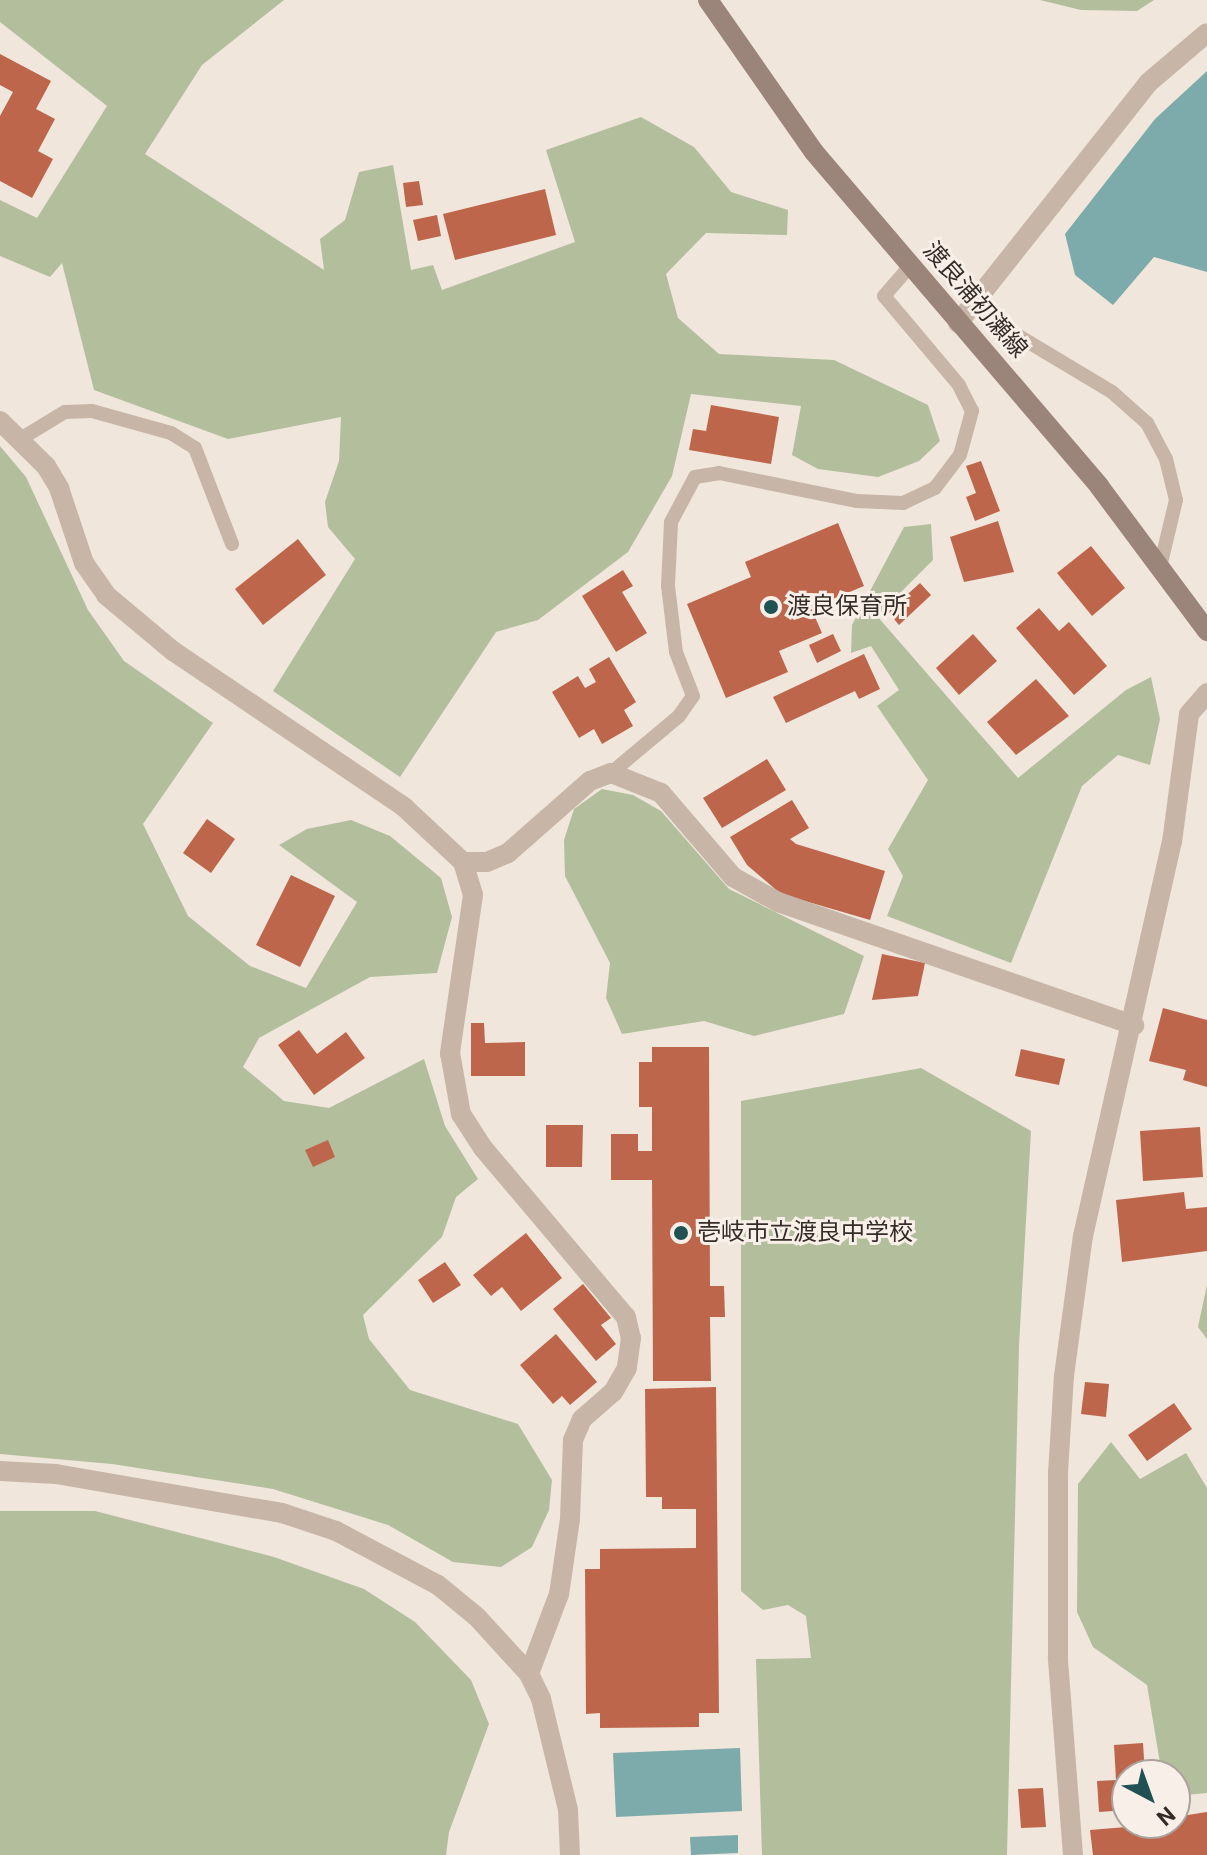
<!DOCTYPE html>
<html>
<head>
<meta charset="utf-8">
<style>
  body { margin:0 }
  #map { position:relative; width:1207px; height:1855px; overflow:hidden; background:#f0e6dc; font-family:Roboto,"Noto Sans JP",sans-serif }
  div>[style] { position:absolute }
  [style*='--x'] { left:calc(var(--x)*1px); top:calc(var(--y)*1px); width:calc(var(--w)*1px); rotate:calc(var(--a)*1deg) }
  .green>* { inset:0; background:#b3be9d }
  .water>* { inset:0; background:#7daaab }
  .building>* { inset:0; background:#bd664c }
  .service>* { height:14px; margin:-7px; padding:0 7px; transform-origin:7px; border-radius:7px; background:#c7b6a8 }
  .minor>* { height:20px; margin:-10px; padding:0 10px; transform-origin:10px; border-radius:10px; background:#c7b6a8 }
  .secondary>* { height:20px; margin:-10px; padding:0 10px; transform-origin:10px; border-radius:10px; background:#9b857a }
  .dots>* { width:22px; height:22px; translate:-50% -50%; box-sizing:border-box; border:4px solid #f8f0e8; border-radius:50% }
  span { translate:-50% -50%; white-space:nowrap; text-align:center; line-height:1.15; -webkit-text-stroke:6px #f8f0e8; paint-order:stroke }
  .street-label { font-size:24px; color:#352c28 }
  .poi-label { font-size:24px; color:#352c28 }
  .left { translate:0 -50%; text-align:left }
  .north { position:absolute; left:1111px; top:1759px; width:80px; height:80px; box-sizing:border-box; background:#f8f0e8; border:2px solid #aaa29b; border-radius:50%; rotate:139deg; font-size:22px; font-weight:700; line-height:32px; text-align:center; color:#352c28 }
  .north::after { content:''; display:block; margin:auto; width:28px; height:36px; background:#205153; clip-path:polygon(50% 0,100% 100%,50% 72%,0 100%) }
</style>
</head>
<body>
<div id="map">
  <div class="green">
    <i style="clip-path:polygon(0 0,284px 0,202px 65px,145px 154px,324px 270px,320px 239px,345px 220px,359px 172px,393px 165px,411px 270px,433px 265px,442px 290px,575px 242px,546px 150px,641px 117px,694px 147px,731px 192px,788px 210px,787px 235px,706px 233px,666px 274px,678px 318px,719px 354px,834px 360px,928px 405px,940px 441px,919px 461px,878px 477px,818px 469px,792px 455px,801px 406px,691px 394px,672px 476px,628px 552px,538px 620px,496px 632px,400px 777px,273px 691px,355px 559px,328px 527px,325px 502px,339px 461px,341px 417px,228px 439px,94px 390px,62px 263px,50px 277px,0 256px,0 200px,37px 218px,107px 106px,0 22px)"></i>
    <i style="clip-path:polygon(1040px 0,1154px 0,1137px 11px,1081px 10px)"></i>
    <i style="clip-path:polygon(0 446px,26px 477px,88px 610px,124px 661px,213px 723px,143px 824px,188px 916px,250px 966px,306px 988px,357px 902px,279px 845px,307px 829px,351px 820px,390px 836px,441px 878px,452px 917px,437px 973px,370px 977px,259px 1038px,243px 1067px,284px 1101px,329px 1108px,424px 1059px,445px 1126px,478px 1179px,456px 1197px,442px 1237px,363px 1315px,369px 1339px,410px 1390px,518px 1424px,552px 1480px,549px 1510px,532px 1547px,501px 1567px,453px 1562px,388px 1525px,273px 1489px,112px 1464px,0 1454px)"></i>
    <i style="clip-path:polygon(931px 524px,933px 560px,877px 616px,1018px 778px,1126px 690px,1151px 677px,1160px 719px,1150px 765px,1118px 755px,1082px 786px,1011px 963px,887px 916px,903px 876px,888px 849px,928px 780px,877px 706px,899px 690px,871px 646px,851px 653px,852px 625px,904px 527px)"></i>
    <i style="clip-path:polygon(602px 789px,633px 795px,661px 811px,729px 889px,864px 956px,844px 1014px,754px 1036px,704px 1021px,622px 1034px,606px 998px,610px 963px,565px 876px,564px 840px,574px 809px)"></i>
    <i style="clip-path:polygon(921px 1068px,1031px 1131px,1019px 1346px,1007px 1855px,762px 1855px,756px 1659px,811px 1658px,806px 1616px,788px 1605px,763px 1610px,741px 1591px,741px 1101px)"></i>
    <i style="clip-path:polygon(1207px 1285px,1207px 1339px,1198px 1327px)"></i>
    <i style="clip-path:polygon(1111px 1442px,1140px 1479px,1186px 1453px,1207px 1488px,1207px 1793px,1175px 1796px,1175px 1775px,1162px 1775px,1147px 1685px,1093px 1647px,1077px 1612px,1078px 1484px)"></i>
    <i style="clip-path:polygon(0 1511px,95px 1511px,274px 1557px,364px 1589px,415px 1622px,471px 1680px,489px 1724px,449px 1832px,446px 1855px,0 1855px)"></i>
  </div>
  <div class="water">
    <i style="clip-path:polygon(1207px 71px,1207px 272px,1154px 257px,1113px 305px,1075px 275px,1065px 234px,1155px 119px)"></i>
    <i style="clip-path:polygon(740px 1748px,742px 1811px,616px 1817px,613px 1753px)"></i>
    <i style="clip-path:polygon(738px 1835px,738px 1853px,691px 1855px,690px 1837px)"></i>
  </div>
  <div class="building">
    <i style="clip-path:polygon(0 54px,51px 81px,36px 109px,55px 119px,38px 151px,53px 159px,32px 198px,0 181px,0 116px,13px 92px,0 85px)"></i>
    <i style="clip-path:polygon(419px 181px,423px 205px,406px 207px,403px 183px)"></i>
    <i style="clip-path:polygon(545px 189px,556px 235px,455px 260px,443px 214px)"></i>
    <i style="clip-path:polygon(437px 215px,441px 236px,418px 241px,413px 220px)"></i>
    <i style="clip-path:polygon(711px 405px,779px 417px,771px 464px,689px 450px,693px 429px,706px 431px)"></i>
    <i style="clip-path:polygon(981px 461px,1000px 511px,975px 521px,966px 497px,976px 493px,966px 466px)"></i>
    <i style="clip-path:polygon(998px 521px,1014px 572px,964px 582px,950px 537px)"></i>
    <i style="clip-path:polygon(838px 523px,864px 586px,811px 608px,822px 633px,779px 651px,788px 672px,726px 698px,687px 604px,751px 577px,745px 562px)"></i>
    <i style="clip-path:polygon(298px 539px,326px 575px,263px 625px,235px 589px)"></i>
    <i style="clip-path:polygon(1091px 546px,1125px 588px,1092px 616px,1057px 573px)"></i>
    <i style="clip-path:polygon(623px 570px,633px 586px,622px 592px,647px 633px,616px 652px,582px 596px)"></i>
    <i style="clip-path:polygon(920px 583px,931px 595px,899px 625px,888px 612px)"></i>
    <i style="clip-path:polygon(1039px 608px,1059px 631px,1069px 622px,1107px 666px,1074px 695px,1016px 628px)"></i>
    <i style="clip-path:polygon(833px 634px,841px 651px,817px 663px,809px 645px)"></i>
    <i style="clip-path:polygon(973px 634px,997px 661px,959px 695px,936px 668px)"></i>
    <i style="clip-path:polygon(864px 654px,880px 689px,859px 699px,855px 691px,786px 723px,773px 697px)"></i>
    <i style="clip-path:polygon(609px 657px,636px 702px,624px 710px,633px 726px,602px 744px,594px 729px,579px 738px,552px 692px,578px 676px,585px 688px,596px 682px,589px 669px)"></i>
    <i style="clip-path:polygon(1036px 679px,1069px 716px,1016px 755px,987px 722px)"></i>
    <i style="clip-path:polygon(767px 759px,786px 790px,722px 828px,703px 798px)"></i>
    <i style="clip-path:polygon(792px 800px,809px 828px,790px 839px,796px 844px,885px 871px,870px 920px,781px 894px,747px 865px,730px 837px)"></i>
    <i style="clip-path:polygon(207px 819px,235px 839px,211px 873px,183px 853px)"></i>
    <i style="clip-path:polygon(291px 875px,335px 896px,300px 967px,256px 945px)"></i>
    <i style="clip-path:polygon(882px 954px,925px 963px,918px 996px,872px 1000px)"></i>
    <i style="clip-path:polygon(1163px 1008px,1207px 1020px,1207px 1087px,1183px 1080px,1186px 1070px,1149px 1061px)"></i>
    <i style="clip-path:polygon(471px 1023px,484px 1023px,485px 1043px,525px 1042px,525px 1076px,471px 1076px)"></i>
    <i style="clip-path:polygon(299px 1030px,317px 1054px,346px 1032px,365px 1058px,314px 1095px,278px 1045px)"></i>
    <i style="clip-path:polygon(652px 1047px,709px 1047px,710px 1286px,724px 1286px,725px 1317px,710px 1317px,711px 1381px,653px 1381px,652px 1180px,611px 1180px,611px 1134px,638px 1134px,638px 1151px,652px 1151px,652px 1107px,639px 1107px,639px 1062px,652px 1062px)"></i>
    <i style="clip-path:polygon(1021px 1049px,1065px 1059px,1059px 1085px,1015px 1076px)"></i>
    <i style="clip-path:polygon(546px 1125px,583px 1125px,582px 1167px,546px 1167px)"></i>
    <i style="clip-path:polygon(1200px 1127px,1203px 1177px,1143px 1181px,1140px 1131px)"></i>
    <i style="clip-path:polygon(328px 1140px,335px 1157px,313px 1167px,305px 1150px)"></i>
    <i style="clip-path:polygon(1184px 1192px,1186px 1209px,1207px 1207px,1207px 1251px,1122px 1262px,1116px 1200px)"></i>
    <i style="clip-path:polygon(526px 1233px,562px 1278px,521px 1311px,502px 1287px,491px 1296px,473px 1275px)"></i>
    <i style="clip-path:polygon(445px 1262px,461px 1285px,433px 1303px,418px 1280px)"></i>
    <i style="clip-path:polygon(583px 1284px,611px 1318px,601px 1325px,616px 1344px,596px 1361px,553px 1309px)"></i>
    <i style="clip-path:polygon(556px 1334px,597px 1382px,570px 1405px,562px 1396px,553px 1404px,520px 1365px)"></i>
    <i style="clip-path:polygon(1085px 1382px,1109px 1384px,1106px 1417px,1081px 1414px)"></i>
    <i style="clip-path:polygon(716px 1387px,719px 1713px,699px 1713px,699px 1727px,600px 1728px,600px 1713px,586px 1714px,585px 1569px,600px 1569px,600px 1549px,696px 1548px,696px 1509px,662px 1509px,662px 1497px,646px 1497px,645px 1389px)"></i>
    <i style="clip-path:polygon(1174px 1403px,1192px 1429px,1147px 1461px,1128px 1435px)"></i>
    <i style="clip-path:polygon(1143px 1743px,1145px 1775px,1127px 1775px,1127px 1810px,1099px 1812px,1097px 1781px,1116px 1780px,1114px 1745px)"></i>
    <i style="clip-path:polygon(1043px 1788px,1046px 1827px,1021px 1828px,1018px 1789px)"></i>
    <i style="clip-path:polygon(1207px 1812px,1207px 1855px,1093px 1855px,1090px 1830px,1175px 1823px,1175px 1817px)"></i>
  </div>
  <div class="service">
    <i style="--x:970;--y:307;--w:165;--a:30.9"></i>
    <i style="--x:1112;--y:392;--w:47;--a:41.5"></i>
    <i style="--x:1147;--y:423;--w:41;--a:62.2"></i>
    <i style="--x:1166;--y:459;--w:42;--a:76.3"></i>
    <i style="--x:1176;--y:500;--w:69;--a:103.4"></i>
    <i style="--x:22;--y:438;--w:50;--a:-31.2"></i>
    <i style="--x:65;--y:412;--w:27;--a:-2"></i>
    <i style="--x:92;--y:411;--w:82;--a:15.6"></i>
    <i style="--x:171;--y:433;--w:28;--a:32"></i>
    <i style="--x:195;--y:448;--w:103;--a:68.9"></i>
    <i style="--x:611;--y:773;--w:89;--a:-40"></i>
    <i style="--x:679;--y:716;--w:24;--a:-55"></i>
    <i style="--x:693;--y:696;--w:47;--a:-111.1"></i>
    <i style="--x:676;--y:652;--w:66;--a:-96.9"></i>
    <i style="--x:668;--y:586;--w:64;--a:-87.3"></i>
    <i style="--x:671;--y:522;--w:51;--a:-61.9"></i>
    <i style="--x:695;--y:477;--w:24;--a:-9"></i>
    <i style="--x:719;--y:473;--w:141;--a:11.5"></i>
    <i style="--x:857;--y:501;--w:46;--a:2.5"></i>
    <i style="--x:903;--y:503;--w:35;--a:-25"></i>
    <i style="--x:935;--y:488;--w:41;--a:-52.9"></i>
    <i style="--x:960;--y:455;--w:46;--a:-74.7"></i>
    <i style="--x:972;--y:411;--w:29;--a:-117"></i>
    <i style="--x:959;--y:385;--w:116;--a:-130.1"></i>
    <i style="--x:884;--y:296;--w:40;--a:-49"></i>
  </div>
  <div class="minor">
    <i style="--x:958;--y:323;--w:306;--a:-51.6"></i>
    <i style="--x:1148;--y:83;--w:77;--a:-40.3"></i>
    <i style="--x:0;--y:421;--w:64;--a:44.4"></i>
    <i style="--x:46;--y:466;--w:26;--a:59"></i>
    <i style="--x:59;--y:488;--w:79;--a:71.6"></i>
    <i style="--x:84;--y:563;--w:39;--a:55"></i>
    <i style="--x:106;--y:595;--w:87;--a:39.9"></i>
    <i style="--x:173;--y:651;--w:279;--a:34"></i>
    <i style="--x:404;--y:807;--w:81;--a:43"></i>
    <i style="--x:463;--y:862;--w:34;--a:73"></i>
    <i style="--x:473;--y:895;--w:160;--a:98.3"></i>
    <i style="--x:450;--y:1053;--w:62;--a:79.8"></i>
    <i style="--x:461;--y:1114;--w:40;--a:57.1"></i>
    <i style="--x:483;--y:1148;--w:221;--a:49.8"></i>
    <i style="--x:626;--y:1317;--w:22;--a:77"></i>
    <i style="--x:631;--y:1338;--w:30;--a:98"></i>
    <i style="--x:627;--y:1368;--w:28;--a:120"></i>
    <i style="--x:613;--y:1392;--w:41;--a:138.9"></i>
    <i style="--x:582;--y:1419;--w:23;--a:113"></i>
    <i style="--x:573;--y:1440;--w:79;--a:92.2"></i>
    <i style="--x:570;--y:1519;--w:76;--a:98.3"></i>
    <i style="--x:559;--y:1594;--w:85;--a:110.6"></i>
    <i style="--x:463;--y:862;--w:24;--a:0"></i>
    <i style="--x:487;--y:862;--w:23;--a:-23"></i>
    <i style="--x:508;--y:853;--w:109;--a:-41.3"></i>
    <i style="--x:590;--y:781;--w:22;--a:-21"></i>
    <i style="--x:611;--y:773;--w:54;--a:21.8"></i>
    <i style="--x:661;--y:793;--w:111;--a:49.4"></i>
    <i style="--x:733;--y:877;--w:51;--a:29.1"></i>
    <i style="--x:778;--y:902;--w:377;--a:19.1"></i>
    <i style="--x:0;--y:1471;--w:56;--a:3.1"></i>
    <i style="--x:56;--y:1474;--w:229;--a:9.8"></i>
    <i style="--x:282;--y:1513;--w:57;--a:18.4"></i>
    <i style="--x:336;--y:1531;--w:115;--a:27.9"></i>
    <i style="--x:438;--y:1585;--w:50;--a:39.4"></i>
    <i style="--x:477;--y:1617;--w:77;--a:47.6"></i>
    <i style="--x:529;--y:1674;--w:28;--a:64"></i>
    <i style="--x:541;--y:1699;--w:114;--a:76.3"></i>
    <i style="--x:568;--y:1810;--w:45;--a:87.5"></i>
    <i style="--x:1073;--y:1855;--w:198;--a:-94.4"></i>
    <i style="--x:1058;--y:1658;--w:185;--a:-90"></i>
    <i style="--x:1058;--y:1473;--w:97;--a:-86.5"></i>
    <i style="--x:1064;--y:1376;--w:141;--a:-82.3"></i>
    <i style="--x:1083;--y:1236;--w:404;--a:-77.3"></i>
    <i style="--x:1172;--y:842;--w:129;--a:-82.4"></i>
    <i style="--x:1189;--y:714;--w:28;--a:-49"></i>
  </div>
  <div class="secondary">
    <i style="--x:708;--y:0;--w:185;--a:55.1"></i>
    <i style="--x:814;--y:152;--w:439;--a:49.5"></i>
    <i style="--x:1099;--y:486;--w:181;--a:53.3"></i>
  </div>
  <div class="dots">
    <i style="left:771px;top:607px;background:#205153"></i>
    <i style="left:681px;top:1233px;background:#205153"></i>
  </div>
  <div class="street-label">
    <span style="left:975px;top:300px;rotate:49deg">渡良浦初瀬線</span>
  </div>
  <div class="poi-label">
    <span class="left" style="left:787px;top:607px">渡良保育所</span>
    <span class="left" style="left:697px;top:1233px">壱岐市立渡良中学校</span>
  </div>
  <div class="north">N</div>
</div>
</body>
</html>
